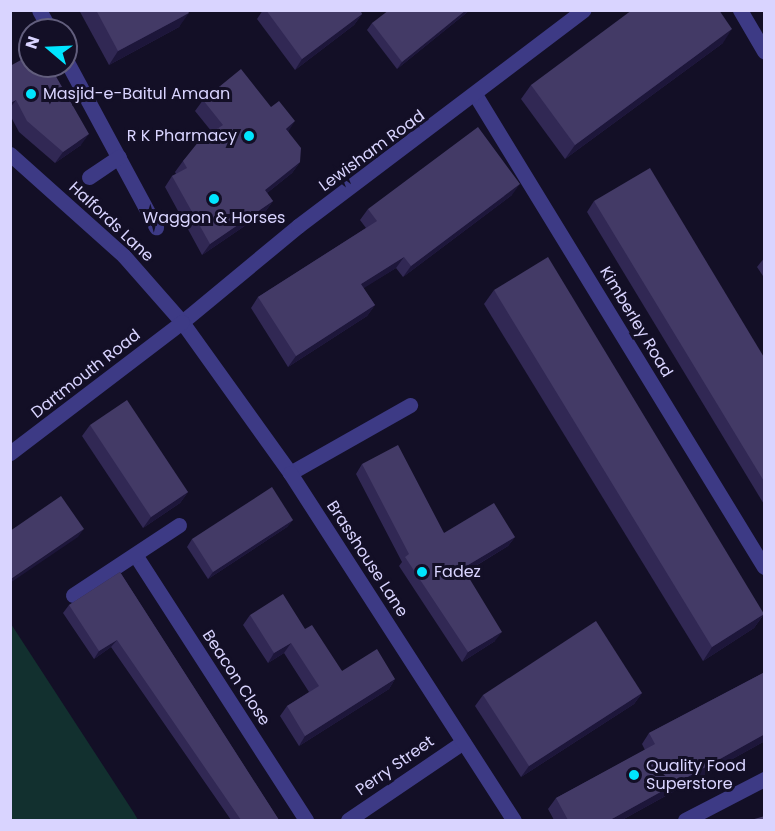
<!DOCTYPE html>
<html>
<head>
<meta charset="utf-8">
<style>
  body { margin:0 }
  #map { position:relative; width:775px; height:831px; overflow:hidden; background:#130f26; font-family:Poppins,sans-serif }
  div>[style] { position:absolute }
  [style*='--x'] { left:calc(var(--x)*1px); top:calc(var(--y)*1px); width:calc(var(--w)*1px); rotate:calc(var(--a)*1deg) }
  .green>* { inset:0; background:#12302f }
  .service>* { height:15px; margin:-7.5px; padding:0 7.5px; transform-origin:7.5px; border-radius:7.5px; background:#3d3a85 }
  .minor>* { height:15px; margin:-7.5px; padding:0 7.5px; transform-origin:7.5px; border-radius:7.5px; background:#3d3a85 }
  .tertiary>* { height:15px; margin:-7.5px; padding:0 7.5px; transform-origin:7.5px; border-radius:7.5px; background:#3d3a85 }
  .wall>* { inset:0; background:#312854 }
  .shaded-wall>* { inset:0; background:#1d163a }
  .building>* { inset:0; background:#433a66 }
  .dots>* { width:16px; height:16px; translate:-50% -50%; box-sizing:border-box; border:3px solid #130f26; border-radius:50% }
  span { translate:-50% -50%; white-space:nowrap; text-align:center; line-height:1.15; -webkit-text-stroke:6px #130f26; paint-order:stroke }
  .poi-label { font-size:16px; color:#d9d4ff }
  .left { translate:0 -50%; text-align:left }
  .right { translate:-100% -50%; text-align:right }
  .street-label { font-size:16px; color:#d9d4ff }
  .frame { position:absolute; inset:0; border:12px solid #d9d4ff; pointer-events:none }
  .north { position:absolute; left:18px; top:18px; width:60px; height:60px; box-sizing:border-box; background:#130f26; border:2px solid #625e7d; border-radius:50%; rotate:289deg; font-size:16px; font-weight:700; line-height:24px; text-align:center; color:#d9d4ff }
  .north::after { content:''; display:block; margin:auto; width:21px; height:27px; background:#00e5ff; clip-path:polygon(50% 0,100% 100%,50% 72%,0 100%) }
</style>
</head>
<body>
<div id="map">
  <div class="green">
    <i style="clip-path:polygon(11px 624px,134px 813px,138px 820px,11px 820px)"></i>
  </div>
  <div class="service">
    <i style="--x:290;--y:473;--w:138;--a:-29.5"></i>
  </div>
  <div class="minor">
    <i style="--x:39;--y:10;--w:23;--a:61"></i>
    <i style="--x:740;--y:10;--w:48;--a:59.7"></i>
    <i style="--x:66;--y:60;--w:190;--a:61.7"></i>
    <i style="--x:476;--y:96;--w:552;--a:58.56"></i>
    <i style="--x:89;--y:177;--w:36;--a:-34"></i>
    <i style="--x:182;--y:322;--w:151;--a:-39.6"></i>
    <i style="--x:298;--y:226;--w:358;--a:-37.1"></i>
    <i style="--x:136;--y:556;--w:314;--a:57.2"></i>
    <i style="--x:73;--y:595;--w:127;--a:-33.4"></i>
    <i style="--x:348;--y:820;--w:139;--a:-34.1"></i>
    <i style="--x:685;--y:820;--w:89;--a:-27.4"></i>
  </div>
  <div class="tertiary">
    <i style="--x:10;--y:154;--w:153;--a:41.8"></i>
    <i style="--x:124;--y:256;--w:88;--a:48.7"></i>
    <i style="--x:182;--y:322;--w:186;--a:54.4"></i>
    <i style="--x:290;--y:473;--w:413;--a:57.2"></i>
    <i style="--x:10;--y:453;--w:216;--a:-37.3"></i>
  </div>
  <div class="wall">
    <i style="clip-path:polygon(79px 10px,187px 10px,179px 27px,109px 65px)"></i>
    <i style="clip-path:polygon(263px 10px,360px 10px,362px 14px,354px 25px,295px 70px,257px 19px)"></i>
    <i style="clip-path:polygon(470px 10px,397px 69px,367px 30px,372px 23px)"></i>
    <i style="clip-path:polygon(723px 43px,565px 159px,521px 99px,531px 85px)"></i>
    <i style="clip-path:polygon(10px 66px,81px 145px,55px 163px,19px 132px,10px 115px)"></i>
    <i style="clip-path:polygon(203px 100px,288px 131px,300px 162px,292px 173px,267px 193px,273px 201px,265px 212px,202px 255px,165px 187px,172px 176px,176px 174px,175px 172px,183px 161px,212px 132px,195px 111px)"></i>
    <i style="clip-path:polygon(512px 195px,403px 277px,396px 268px,363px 288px,375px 305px,367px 316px,288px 367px,251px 308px,258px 297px,366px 228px,360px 220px,368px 209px)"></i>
    <i style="clip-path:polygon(594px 201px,765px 359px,765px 506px,587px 212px)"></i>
    <i style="clip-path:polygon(765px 257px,765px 279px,757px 267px)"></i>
    <i style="clip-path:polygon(494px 290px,764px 614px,754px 628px,703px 661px,484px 304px)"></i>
    <i style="clip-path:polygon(90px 425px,188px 492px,180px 503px,143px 528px,82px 436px)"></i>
    <i style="clip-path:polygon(362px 464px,444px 533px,515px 537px,508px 546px,466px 572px,495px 641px,462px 662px,399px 566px,402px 562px,356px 474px)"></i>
    <i style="clip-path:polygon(293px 520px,287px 527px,208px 579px,187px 547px,192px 539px)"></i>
    <i style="clip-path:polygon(120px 572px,279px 820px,231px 820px,111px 647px,94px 659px,63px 613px,69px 605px)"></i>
    <i style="clip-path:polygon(250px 615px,305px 629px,342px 671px,395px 679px,389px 689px,299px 746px,280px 716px,287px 706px,309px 692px,284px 653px,268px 663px,243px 625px)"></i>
    <i style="clip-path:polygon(765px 672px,765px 741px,622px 820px,554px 820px,548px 809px,556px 798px,645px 750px,642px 744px,649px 733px)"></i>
    <i style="clip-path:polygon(642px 693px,634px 704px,521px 777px,475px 706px,483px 695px)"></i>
  </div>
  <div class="shaded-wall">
    <i style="clip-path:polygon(466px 10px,470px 10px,397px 69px,402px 62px)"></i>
    <i style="clip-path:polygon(189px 13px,179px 27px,109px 65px,118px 51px)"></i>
    <i style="clip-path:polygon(362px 14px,354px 25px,295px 70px,302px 59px)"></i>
    <i style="clip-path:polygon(732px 29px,723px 43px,565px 159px,575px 145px)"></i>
    <i style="clip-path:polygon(16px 100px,10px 108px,10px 103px)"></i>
    <i style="clip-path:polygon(295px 121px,288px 132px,286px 129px)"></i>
    <i style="clip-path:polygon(89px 134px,81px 145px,55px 163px,63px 152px)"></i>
    <i style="clip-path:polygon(300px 162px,292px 173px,257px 201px,265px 190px)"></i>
    <i style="clip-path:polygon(520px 184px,512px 195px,403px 277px,411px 266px)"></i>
    <i style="clip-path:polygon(273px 201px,265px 212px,202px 255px,210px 244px)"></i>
    <i style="clip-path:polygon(404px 257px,396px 268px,353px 295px,361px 284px)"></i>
    <i style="clip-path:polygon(375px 305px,367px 316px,288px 367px,296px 356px)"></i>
    <i style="clip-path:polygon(188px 492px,180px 503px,143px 528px,151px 517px)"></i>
    <i style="clip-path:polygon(293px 520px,287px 527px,208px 579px,213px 572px)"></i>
    <i style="clip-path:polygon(84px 529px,78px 537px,10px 583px,10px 580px)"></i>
    <i style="clip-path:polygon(515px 537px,508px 546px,457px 577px,463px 568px)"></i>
    <i style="clip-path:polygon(764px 614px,754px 628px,703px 661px,712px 647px)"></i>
    <i style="clip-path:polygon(502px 632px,495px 641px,462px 662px,468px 652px)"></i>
    <i style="clip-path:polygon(117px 640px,111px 647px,94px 659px,99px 651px)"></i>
    <i style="clip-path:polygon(291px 643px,284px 653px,268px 663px,274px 653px)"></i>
    <i style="clip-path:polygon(395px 679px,389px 689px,299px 746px,305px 736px)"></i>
    <i style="clip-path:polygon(642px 693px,634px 704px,521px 777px,529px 766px)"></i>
    <i style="clip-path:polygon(765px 734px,765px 741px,622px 820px,610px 820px)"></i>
  </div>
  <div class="building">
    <i style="clip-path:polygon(96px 10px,187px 10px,189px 13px,118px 51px)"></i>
    <i style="clip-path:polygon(266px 10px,360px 10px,362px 14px,302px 59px)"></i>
    <i style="clip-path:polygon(389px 10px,466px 10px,402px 62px,372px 23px)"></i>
    <i style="clip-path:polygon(632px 10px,719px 10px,732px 29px,575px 145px,531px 85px)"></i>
    <i style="clip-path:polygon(30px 55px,30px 66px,50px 66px,89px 134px,63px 152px,27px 121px,16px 100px,10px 103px,10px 66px)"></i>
    <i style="clip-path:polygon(241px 69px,271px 107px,279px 101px,295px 121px,286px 129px,301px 148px,300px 162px,265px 190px,273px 201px,210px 244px,172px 176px,187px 168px,183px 161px,199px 141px,223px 125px,203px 100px)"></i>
    <i style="clip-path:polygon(478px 127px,520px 184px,411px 266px,404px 257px,361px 284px,375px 305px,296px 356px,258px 297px,377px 221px,368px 209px)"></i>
    <i style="clip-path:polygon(650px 168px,765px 359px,765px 483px,594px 201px)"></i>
    <i style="clip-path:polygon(548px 257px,764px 614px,712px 647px,494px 290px)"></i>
    <i style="clip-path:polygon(127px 400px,188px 492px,151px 517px,90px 425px)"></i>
    <i style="clip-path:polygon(398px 445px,444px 533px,494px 503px,515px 537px,463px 568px,502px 632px,468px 652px,405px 557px,409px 554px,362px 464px)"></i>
    <i style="clip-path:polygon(272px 487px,293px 520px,213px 572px,192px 539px)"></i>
    <i style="clip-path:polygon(61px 496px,84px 529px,11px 579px,10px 531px)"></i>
    <i style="clip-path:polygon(120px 572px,279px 820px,241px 820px,117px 640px,99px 651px,69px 605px)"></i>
    <i style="clip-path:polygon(283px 594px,305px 629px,312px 625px,342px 671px,377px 649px,395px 679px,305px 736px,287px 706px,319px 686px,291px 643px,274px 653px,250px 615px)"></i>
    <i style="clip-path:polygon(596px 621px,642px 693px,529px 766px,483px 695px)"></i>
    <i style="clip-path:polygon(765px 672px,765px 734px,610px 820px,568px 820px,556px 798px,655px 744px,649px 733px)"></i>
    <i style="clip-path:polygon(765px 816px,765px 820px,751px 820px)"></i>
  </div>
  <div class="dots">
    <i style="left:31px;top:94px;background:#00e5ff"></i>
    <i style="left:249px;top:136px;background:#00e5ff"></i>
    <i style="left:214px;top:199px;background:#00e5ff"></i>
    <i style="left:422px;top:572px;background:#00e5ff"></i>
    <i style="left:634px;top:775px;background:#00e5ff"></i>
  </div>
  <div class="poi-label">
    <span class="left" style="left:43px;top:94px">Masjid-e-Baitul Amaan</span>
    <span class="right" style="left:237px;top:136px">R K Pharmacy</span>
    <span style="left:214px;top:218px">Waggon &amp; Horses</span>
    <span class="left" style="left:434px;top:572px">Fadez</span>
    <span class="left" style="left:646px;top:775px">Quality Food<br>Superstore</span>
  </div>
  <div class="street-label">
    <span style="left:372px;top:151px;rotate:-36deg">Lewisham Road</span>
    <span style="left:111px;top:222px;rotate:43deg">Halfords Lane</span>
    <span style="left:636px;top:322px;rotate:59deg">Kimberley Road</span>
    <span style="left:86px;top:374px;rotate:-38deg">Dartmouth Road</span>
    <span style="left:367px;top:559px;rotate:57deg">Brasshouse Lane</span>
    <span style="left:236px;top:678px;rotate:57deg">Beacon Close</span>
    <span style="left:395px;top:766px;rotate:-35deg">Perry Street</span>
  </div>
  <div class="frame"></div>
  <div class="north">N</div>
</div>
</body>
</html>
